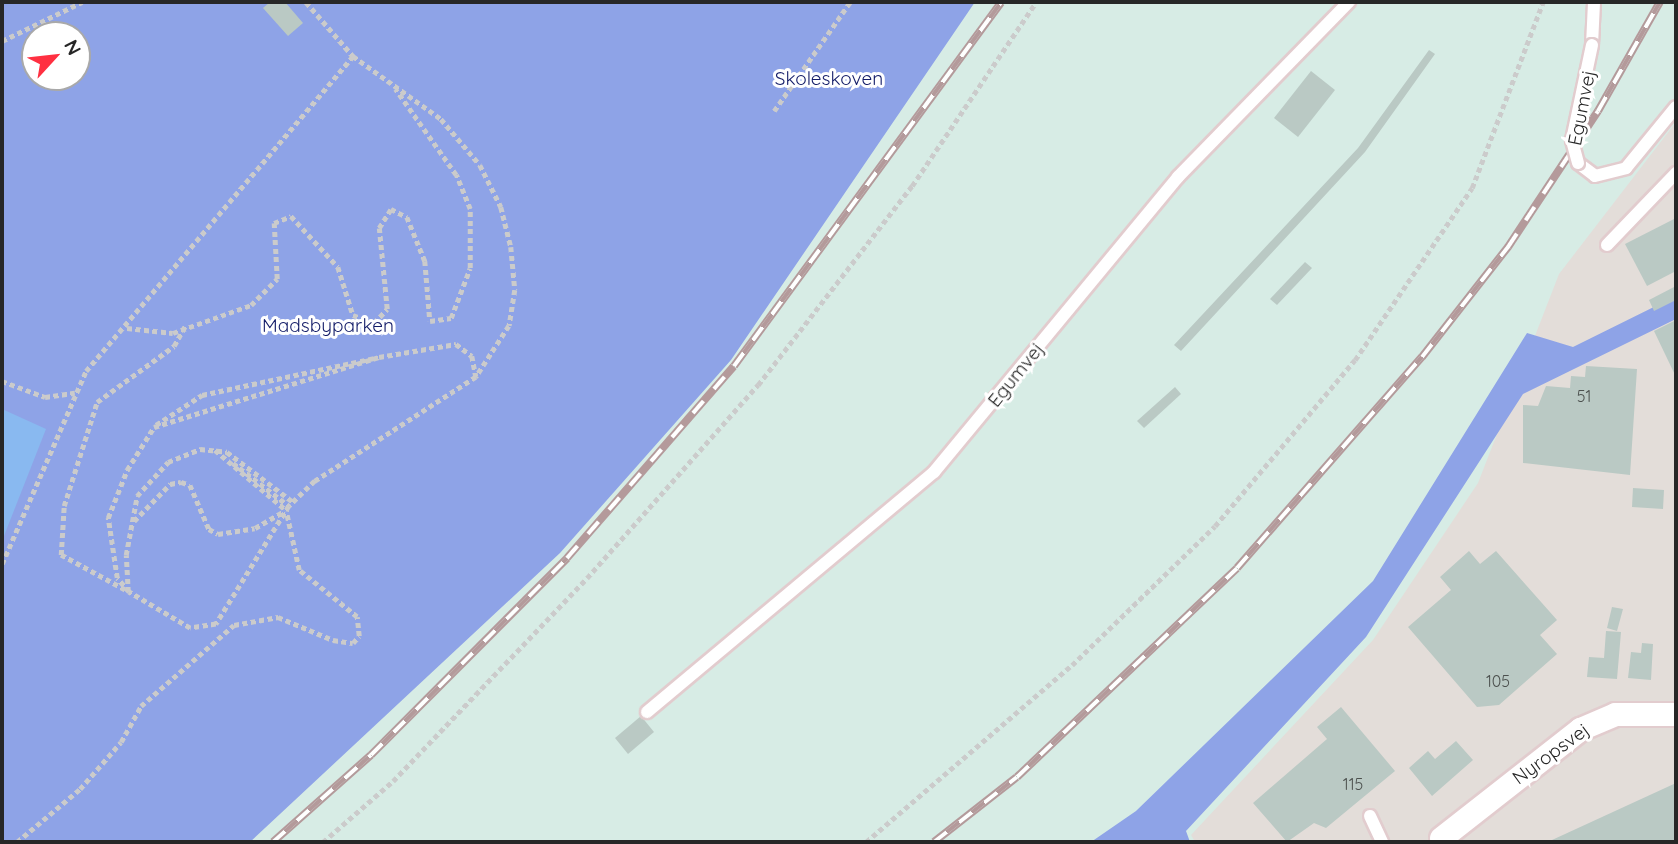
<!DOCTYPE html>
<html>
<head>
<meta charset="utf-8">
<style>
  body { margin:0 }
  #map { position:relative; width:1678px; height:844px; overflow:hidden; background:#d7ece5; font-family:Quicksand,sans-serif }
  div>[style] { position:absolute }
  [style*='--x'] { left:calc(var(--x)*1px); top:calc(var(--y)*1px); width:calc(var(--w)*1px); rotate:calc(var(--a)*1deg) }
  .industrial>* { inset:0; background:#e3ddd9 }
  .green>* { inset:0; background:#8ea3e7 }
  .pitch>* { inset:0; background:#89b9f0 }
  .building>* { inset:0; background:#bac9c4 }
  .path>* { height:4.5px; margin-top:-2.25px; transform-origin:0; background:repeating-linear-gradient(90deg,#cbcbcb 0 5px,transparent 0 8.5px) }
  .roads { filter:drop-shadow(2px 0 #e2ccce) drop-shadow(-2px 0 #e2ccce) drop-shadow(0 2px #e2ccce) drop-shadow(0 -2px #e2ccce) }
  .lane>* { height:12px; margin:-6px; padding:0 6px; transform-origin:6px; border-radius:6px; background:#fff }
  .street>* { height:23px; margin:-11.5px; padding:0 11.5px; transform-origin:11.5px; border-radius:11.5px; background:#fff }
  .rail>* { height:8px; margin-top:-4px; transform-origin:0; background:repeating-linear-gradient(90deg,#fff 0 16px,#b49a9b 0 32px); box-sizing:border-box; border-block:2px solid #b49a9b }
  .bridges { filter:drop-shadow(2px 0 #e2ccce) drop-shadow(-2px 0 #e2ccce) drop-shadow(0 2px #e2ccce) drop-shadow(0 -2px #e2ccce) }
  .lane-bridge>* { height:12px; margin:-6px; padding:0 6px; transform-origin:6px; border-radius:6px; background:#fff }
  span { translate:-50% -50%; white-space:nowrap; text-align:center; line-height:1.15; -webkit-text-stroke:6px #fff; paint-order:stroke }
  .number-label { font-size:16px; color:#4c504e }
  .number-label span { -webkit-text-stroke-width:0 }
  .park-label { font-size:19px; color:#131c68 }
  .street-label { font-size:19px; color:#272727 }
  .frame { position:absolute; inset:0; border:4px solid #272727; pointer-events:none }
  .north { position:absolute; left:21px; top:21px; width:70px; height:70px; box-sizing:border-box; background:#fff; border:2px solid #a9a9a9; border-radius:50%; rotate:63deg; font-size:19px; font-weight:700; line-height:28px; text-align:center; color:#272727 }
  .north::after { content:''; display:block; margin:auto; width:24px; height:32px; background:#ff3041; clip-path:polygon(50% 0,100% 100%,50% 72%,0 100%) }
</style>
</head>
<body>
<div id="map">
  <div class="industrial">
    <i style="clip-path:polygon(1676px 122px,1676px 842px,1195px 842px,1191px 835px,1373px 640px,1478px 483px,1559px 274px)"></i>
  </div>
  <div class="green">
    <i style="clip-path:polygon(evenodd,2px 2px,975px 2px,731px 360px,560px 553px,250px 842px,2px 842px,2px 2px,35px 35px,77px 35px,77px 77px,35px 77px,35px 35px)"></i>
    <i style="clip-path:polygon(1676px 296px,1676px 319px,1523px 394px,1366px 637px,1186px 831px,1190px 842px,1091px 842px,1136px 811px,1373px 581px,1527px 333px,1573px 347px)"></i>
  </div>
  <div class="pitch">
    <i style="clip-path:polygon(2px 409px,46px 429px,2px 541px)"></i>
  </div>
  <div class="building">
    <i style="clip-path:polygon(270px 2px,285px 2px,303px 23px,288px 36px,263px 8px)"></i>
    <i style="clip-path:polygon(1429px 50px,1435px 54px,1365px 152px,1181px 351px,1174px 345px,1358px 148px)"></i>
    <i style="clip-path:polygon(1311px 71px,1335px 90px,1298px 137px,1274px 118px)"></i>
    <i style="clip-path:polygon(1676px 218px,1676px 271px,1647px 286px,1625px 244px)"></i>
    <i style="clip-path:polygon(1305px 262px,1312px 268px,1277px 305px,1270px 299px)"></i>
    <i style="clip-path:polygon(1676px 286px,1676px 300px,1654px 311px,1649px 300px)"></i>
    <i style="clip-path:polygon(1676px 320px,1676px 377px,1654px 331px)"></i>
    <i style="clip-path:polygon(1586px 366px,1637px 369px,1630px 475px,1523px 463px,1523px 405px,1538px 406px,1546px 386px,1570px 388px,1571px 376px,1585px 377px)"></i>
    <i style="clip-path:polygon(1175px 387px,1181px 394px,1144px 428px,1137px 421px)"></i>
    <i style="clip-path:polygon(1633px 488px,1664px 490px,1663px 509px,1632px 507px)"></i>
    <i style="clip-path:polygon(1469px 551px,1480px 564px,1496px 551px,1557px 620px,1540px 635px,1557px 654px,1499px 705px,1477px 707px,1408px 627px,1451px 590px,1440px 577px)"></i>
    <i style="clip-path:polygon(1612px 607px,1623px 609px,1617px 631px,1607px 628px)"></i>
    <i style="clip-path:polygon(1606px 631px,1621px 632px,1617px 679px,1587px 677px,1589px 657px,1604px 658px)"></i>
    <i style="clip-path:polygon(1642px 643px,1653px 644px,1651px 680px,1628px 678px,1631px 652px,1641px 653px)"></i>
    <i style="clip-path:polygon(1341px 707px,1395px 771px,1326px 828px,1314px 823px,1287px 842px,1253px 803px,1327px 739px,1317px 727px)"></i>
    <i style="clip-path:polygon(641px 716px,654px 732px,628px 754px,615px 738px)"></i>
    <i style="clip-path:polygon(1456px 741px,1473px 760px,1432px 796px,1409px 768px,1428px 751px,1435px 759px)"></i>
    <i style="clip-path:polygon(1676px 783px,1676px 842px,1553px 842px,1552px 840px)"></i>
  </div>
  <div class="path">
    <i style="--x:306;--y:2;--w:72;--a:49"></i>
    <i style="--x:353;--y:56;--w:108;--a:35.6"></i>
    <i style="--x:441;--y:119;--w:60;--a:49.7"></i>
    <i style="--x:480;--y:165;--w:47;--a:63.4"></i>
    <i style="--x:501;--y:207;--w:41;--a:76"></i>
    <i style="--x:511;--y:247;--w:43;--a:84.7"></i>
    <i style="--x:515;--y:290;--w:36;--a:99"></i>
    <i style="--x:509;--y:326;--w:61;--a:122.9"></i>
    <i style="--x:476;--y:377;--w:192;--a:147.1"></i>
    <i style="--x:315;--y:481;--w:36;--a:136"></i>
    <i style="--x:289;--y:506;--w:139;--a:121.7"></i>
    <i style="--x:216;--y:624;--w:26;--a:171"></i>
    <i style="--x:190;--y:628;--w:71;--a:-149.5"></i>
    <i style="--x:129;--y:592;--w:18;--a:-131"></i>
    <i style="--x:117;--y:578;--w:61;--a:-98.5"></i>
    <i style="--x:108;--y:518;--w:52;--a:-68.4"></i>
    <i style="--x:127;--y:470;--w:51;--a:-57.9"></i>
    <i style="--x:154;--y:427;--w:236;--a:-17.3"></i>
    <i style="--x:379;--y:357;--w:78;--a:-9.6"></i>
    <i style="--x:456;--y:344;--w:20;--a:37"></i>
    <i style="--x:472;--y:356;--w:21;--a:79"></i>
    <i style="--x:2;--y:41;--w:89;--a:-26"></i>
    <i style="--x:774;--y:111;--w:133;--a:-55.1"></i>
    <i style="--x:127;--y:328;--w:46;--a:6.2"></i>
    <i style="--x:173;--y:333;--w:83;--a:-19.7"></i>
    <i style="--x:251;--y:305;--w:37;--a:-45"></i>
    <i style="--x:277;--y:279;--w:56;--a:-93.1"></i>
    <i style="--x:274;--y:223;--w:18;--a:-22"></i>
    <i style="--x:291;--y:216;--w:69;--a:47.3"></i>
    <i style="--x:338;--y:267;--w:50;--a:72.6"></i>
    <i style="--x:353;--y:315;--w:22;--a:21"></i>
    <i style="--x:374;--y:323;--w:19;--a:-47"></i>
    <i style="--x:387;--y:309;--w:81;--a:-95.6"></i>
    <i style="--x:379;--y:228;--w:22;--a:-58"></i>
    <i style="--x:391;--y:209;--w:18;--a:27"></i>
    <i style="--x:407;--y:217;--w:48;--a:67.8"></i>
    <i style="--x:425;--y:261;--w:60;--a:85.2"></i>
    <i style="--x:430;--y:321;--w:21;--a:-8"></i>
    <i style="--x:451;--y:318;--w:53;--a:-69.2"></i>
    <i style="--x:470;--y:268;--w:59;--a:-90"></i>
    <i style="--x:470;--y:209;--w:37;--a:-112"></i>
    <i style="--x:456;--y:175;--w:105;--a:-125.3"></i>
    <i style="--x:2;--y:381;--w:46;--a:20.4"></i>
    <i style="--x:45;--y:397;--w:30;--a:-8"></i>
    <i style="--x:156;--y:425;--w:55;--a:-33.1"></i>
    <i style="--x:202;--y:395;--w:177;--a:-12.1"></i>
    <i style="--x:215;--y:450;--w:93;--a:40.2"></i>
    <i style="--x:233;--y:463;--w:71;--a:37.5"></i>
    <i style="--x:134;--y:521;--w:52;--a:-45.8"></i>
    <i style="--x:170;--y:484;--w:11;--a:-10"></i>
    <i style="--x:181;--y:482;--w:9;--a:18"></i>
    <i style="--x:190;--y:485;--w:48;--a:66.6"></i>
    <i style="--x:209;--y:529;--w:10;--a:29"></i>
    <i style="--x:218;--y:534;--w:37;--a:-9"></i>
    <i style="--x:255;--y:528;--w:34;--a:-30"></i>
    <i style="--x:2;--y:564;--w:210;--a:-66.5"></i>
    <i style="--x:86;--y:371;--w:413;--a:-49.7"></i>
    <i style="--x:125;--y:590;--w:73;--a:-151.3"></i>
    <i style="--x:61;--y:555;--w:49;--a:-86.5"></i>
    <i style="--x:64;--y:506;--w:109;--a:-72.4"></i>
    <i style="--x:97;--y:402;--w:95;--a:-36"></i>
    <i style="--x:174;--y:346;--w:23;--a:-61"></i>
    <i style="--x:128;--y:592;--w:37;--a:-93"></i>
    <i style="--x:126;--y:555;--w:60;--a:-79.4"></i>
    <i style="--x:137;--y:496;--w:46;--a:-47.6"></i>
    <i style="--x:168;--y:462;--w:35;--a:-22"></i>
    <i style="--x:200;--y:449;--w:27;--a:6"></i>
    <i style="--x:227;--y:452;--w:83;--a:37.1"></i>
    <i style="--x:17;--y:842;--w:82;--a:-40.1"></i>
    <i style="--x:80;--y:789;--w:62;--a:-48.9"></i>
    <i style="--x:121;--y:742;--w:41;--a:-60.9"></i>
    <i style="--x:141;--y:706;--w:123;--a:-41.1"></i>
    <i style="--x:234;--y:625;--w:45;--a:-10.3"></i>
    <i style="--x:278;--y:617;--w:60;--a:22.7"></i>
    <i style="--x:333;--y:640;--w:20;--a:9"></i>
    <i style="--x:353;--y:643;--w:9;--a:-49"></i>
    <i style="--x:359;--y:636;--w:19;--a:-96"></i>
    <i style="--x:357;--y:617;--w:75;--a:-141"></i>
    <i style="--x:299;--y:570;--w:60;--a:-102.4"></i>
    <i style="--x:323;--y:842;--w:93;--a:-41.1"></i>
    <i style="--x:393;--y:781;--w:281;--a:-46.3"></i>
    <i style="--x:587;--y:578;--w:258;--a:-48.5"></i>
    <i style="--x:758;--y:385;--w:252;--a:-52.3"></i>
    <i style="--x:912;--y:186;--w:222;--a:-56"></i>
    <i style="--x:866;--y:842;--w:272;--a:-40.7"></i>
    <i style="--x:1072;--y:665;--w:199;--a:-44.2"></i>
    <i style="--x:1215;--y:526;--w:217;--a:-49.9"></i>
    <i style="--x:1355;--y:360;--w:208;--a:-55.8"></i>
    <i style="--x:1472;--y:188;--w:199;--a:-69.1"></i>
  </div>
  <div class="roads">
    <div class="lane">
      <i style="--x:1592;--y:45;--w:43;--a:-87.3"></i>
      <i style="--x:1578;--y:163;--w:21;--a:37"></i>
      <i style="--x:1595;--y:176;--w:32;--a:-14"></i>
      <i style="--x:1626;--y:168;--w:79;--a:-50.7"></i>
      <i style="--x:1607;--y:245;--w:100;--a:-46.2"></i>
      <i style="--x:647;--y:712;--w:374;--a:-39.9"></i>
      <i style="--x:934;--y:472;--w:383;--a:-50.4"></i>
      <i style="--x:1178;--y:177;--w:245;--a:-45.7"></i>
      <i style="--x:1370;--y:816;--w:29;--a:65"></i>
    </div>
    <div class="street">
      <i style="--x:1441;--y:838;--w:177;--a:-38.1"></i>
      <i style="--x:1580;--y:729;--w:38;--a:-23"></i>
      <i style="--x:1615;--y:714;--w:61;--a:0"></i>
    </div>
  </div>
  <div class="rail">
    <i style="--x:273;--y:842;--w:131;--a:-41.6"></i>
    <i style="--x:371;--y:755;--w:278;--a:-45.1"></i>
    <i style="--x:567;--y:558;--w:254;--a:-49"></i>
    <i style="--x:734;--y:366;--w:451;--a:-53.7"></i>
    <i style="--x:934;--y:842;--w:105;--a:-38.1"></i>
    <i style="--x:1017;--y:777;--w:303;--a:-43.5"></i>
    <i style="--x:1237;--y:568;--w:281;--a:-48.8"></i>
    <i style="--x:1422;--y:357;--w:140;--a:-52"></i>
    <i style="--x:1508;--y:247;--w:163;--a:-56.5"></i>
    <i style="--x:1598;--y:111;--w:125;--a:-60.4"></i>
  </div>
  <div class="bridges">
    <div class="lane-bridge">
      <i style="--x:1578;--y:163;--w:24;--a:-105"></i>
      <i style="--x:1572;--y:140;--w:97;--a:-78.1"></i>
    </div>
  </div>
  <div class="number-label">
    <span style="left:1584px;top:396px">51</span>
    <span style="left:1498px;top:681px">105</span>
    <span style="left:1353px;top:784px">115</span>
  </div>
  <div class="park-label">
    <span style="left:829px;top:79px">Skoleskoven</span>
    <span style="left:328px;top:326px">Madsbyparken</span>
  </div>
  <div class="street-label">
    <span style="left:1582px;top:108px;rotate:-79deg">Egumvej</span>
    <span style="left:1016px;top:375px;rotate:-51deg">Egumvej</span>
    <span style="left:1551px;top:754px;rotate:-36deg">Nyropsvej</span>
  </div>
  <div class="frame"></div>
  <div class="north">N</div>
</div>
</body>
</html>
